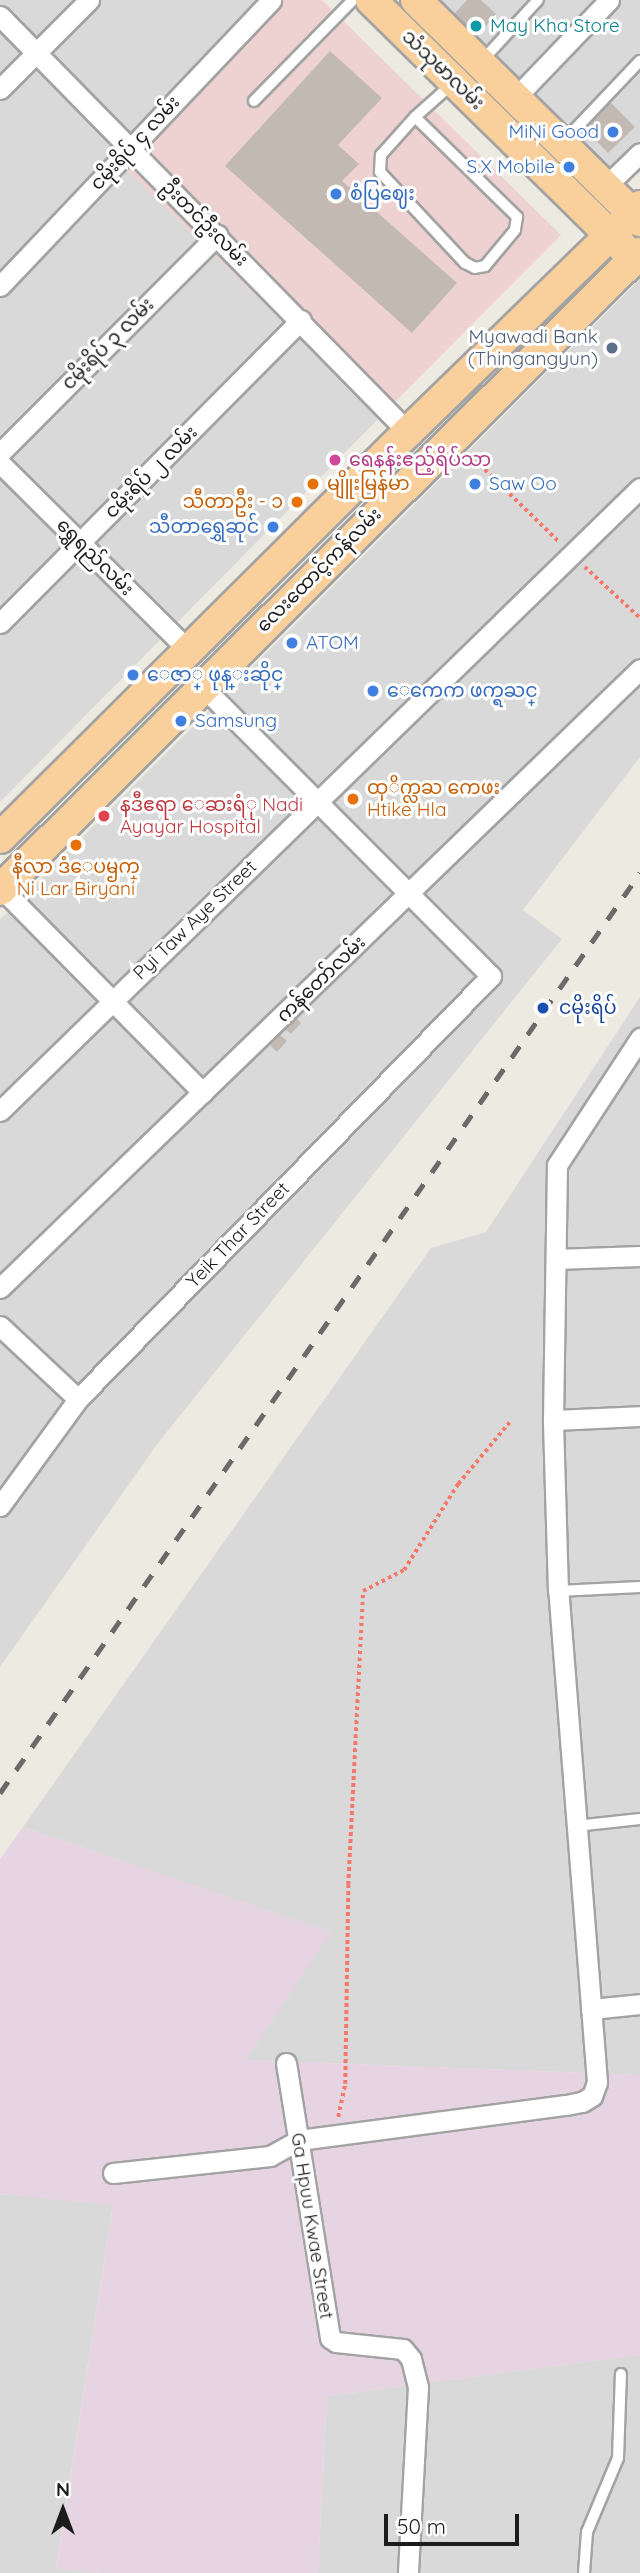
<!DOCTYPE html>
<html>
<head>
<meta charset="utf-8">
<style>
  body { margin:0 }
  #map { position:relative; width:640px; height:2573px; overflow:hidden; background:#edeae2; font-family:Quicksand,"Noto Sans Myanmar",sans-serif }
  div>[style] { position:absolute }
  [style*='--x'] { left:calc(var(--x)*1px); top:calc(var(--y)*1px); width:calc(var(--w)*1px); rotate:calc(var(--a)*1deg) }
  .residential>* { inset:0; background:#dad9d9 }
  .commercial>* { inset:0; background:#eed2d1 }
  .industrial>* { inset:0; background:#e6d4e3 }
  .building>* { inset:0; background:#c2b9b2 }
  .path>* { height:3.5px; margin-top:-1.75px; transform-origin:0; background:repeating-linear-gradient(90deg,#f5786b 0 3.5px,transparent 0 7px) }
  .roads { filter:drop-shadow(2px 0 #a3a3a3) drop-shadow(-2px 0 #a3a3a3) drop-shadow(0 2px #a3a3a3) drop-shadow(0 -2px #a3a3a3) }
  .service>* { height:10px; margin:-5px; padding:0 5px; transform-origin:5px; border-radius:5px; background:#fff }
  .minor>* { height:19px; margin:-9.5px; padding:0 9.5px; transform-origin:9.5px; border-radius:9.5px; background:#fff }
  .primary>* { height:30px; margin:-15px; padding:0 15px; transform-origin:15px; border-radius:15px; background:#f9d09c }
  .rail>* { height:5px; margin-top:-2.5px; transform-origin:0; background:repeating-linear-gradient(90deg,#6a6a6a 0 14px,transparent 0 28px) }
  .dots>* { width:19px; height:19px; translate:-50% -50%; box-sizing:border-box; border:4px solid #fff; border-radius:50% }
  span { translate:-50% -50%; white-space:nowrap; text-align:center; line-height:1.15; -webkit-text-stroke:6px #fff; paint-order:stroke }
  .culture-label { font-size:19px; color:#0d838f }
  .left { translate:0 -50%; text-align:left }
  .street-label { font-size:19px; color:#1c1c1c }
  .shop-label { font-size:19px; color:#366cbe }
  .right { translate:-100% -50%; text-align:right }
  .service-label { font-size:19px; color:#4e5e75 }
  .hotel-label { font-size:19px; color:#b23c85 }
  .food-label { font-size:19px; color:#c56008 }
  .health-label { font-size:19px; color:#be3a42 }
  .transit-label { font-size:19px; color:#164399 }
  .north { position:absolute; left:28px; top:2475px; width:70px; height:70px; -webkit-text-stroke:5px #fff; paint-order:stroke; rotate:0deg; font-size:19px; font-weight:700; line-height:28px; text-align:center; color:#1c1c1c }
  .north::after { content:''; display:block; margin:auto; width:24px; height:32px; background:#1c1c1c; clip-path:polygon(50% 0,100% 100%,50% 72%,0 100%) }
  .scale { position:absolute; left:384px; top:2514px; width:135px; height:32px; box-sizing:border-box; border:4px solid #1c1c1c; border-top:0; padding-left:9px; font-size:21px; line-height:24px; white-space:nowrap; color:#1c1c1c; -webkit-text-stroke:5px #fff; paint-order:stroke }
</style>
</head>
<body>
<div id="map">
  <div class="residential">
    <i style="clip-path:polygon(0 0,262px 0,110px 153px,380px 417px,0 802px)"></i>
    <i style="clip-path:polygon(431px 0,640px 0,640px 171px,605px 173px)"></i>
    <i style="clip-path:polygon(640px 279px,640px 757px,523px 910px,562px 939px,158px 1443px,0 1667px,0 920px)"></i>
    <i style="clip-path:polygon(640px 997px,640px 2075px,245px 2060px,330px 1932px,23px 1827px,431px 1248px,486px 1232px)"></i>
    <i style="clip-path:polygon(0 2194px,113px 2204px,56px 2568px,103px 2573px,0 2573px)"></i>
    <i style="clip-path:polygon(640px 2355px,640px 2573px,318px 2573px,327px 2396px)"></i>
  </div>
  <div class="commercial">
    <i style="clip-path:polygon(262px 0,322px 0,561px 235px,380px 417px,110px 153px)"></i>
  </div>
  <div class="industrial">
    <i style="clip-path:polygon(23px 1827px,331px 1932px,246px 2060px,640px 2075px,640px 2355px,327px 2396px,318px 2573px,103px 2573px,56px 2569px,113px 2205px,0 2194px,0 1859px)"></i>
  </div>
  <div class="building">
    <i style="clip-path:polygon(467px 0,481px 0,496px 14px,477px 37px,453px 15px)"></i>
    <i style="clip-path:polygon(330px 51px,382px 98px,338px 145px,359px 164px,342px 181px,457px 283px,412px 333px,225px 166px)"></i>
    <i style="clip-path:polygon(607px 99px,635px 127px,608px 153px,581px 125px)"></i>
    <i style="clip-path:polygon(294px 1016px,301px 1023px,291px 1034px,283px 1027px)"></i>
    <i style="clip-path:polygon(280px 1035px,287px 1041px,277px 1052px,270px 1045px)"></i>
  </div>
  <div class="path">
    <i style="--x:470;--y:455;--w:124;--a:44.3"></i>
    <i style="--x:585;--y:567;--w:75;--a:42.8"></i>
    <i style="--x:338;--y:2117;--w:34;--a:-78"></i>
    <i style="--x:345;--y:2084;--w:199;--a:-89.1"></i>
    <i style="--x:348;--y:1885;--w:294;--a:-87.1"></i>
    <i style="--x:363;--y:1591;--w:46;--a:-27.1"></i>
    <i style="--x:404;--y:1570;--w:102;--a:-57.9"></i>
    <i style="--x:458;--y:1484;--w:80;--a:-50.1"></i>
  </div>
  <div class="roads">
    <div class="service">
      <i style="--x:481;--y:62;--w:84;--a:-47.4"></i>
      <i style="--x:254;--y:101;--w:141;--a:-45.6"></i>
      <i style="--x:415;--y:117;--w:143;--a:44.4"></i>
      <i style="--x:517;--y:217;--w:13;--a:99"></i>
      <i style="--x:515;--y:230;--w:47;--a:129.8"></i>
      <i style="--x:485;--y:266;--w:10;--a:169"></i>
      <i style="--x:475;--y:268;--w:11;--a:-153"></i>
      <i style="--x:465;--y:263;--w:125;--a:-133"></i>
      <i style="--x:380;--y:172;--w:17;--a:-87"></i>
      <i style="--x:381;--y:155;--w:51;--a:-48.2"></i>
      <i style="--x:415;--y:117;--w:50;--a:-41.7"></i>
      <i style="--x:563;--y:142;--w:112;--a:-46.5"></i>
      <i style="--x:558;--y:1591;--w:82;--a:-2.8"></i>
      <i style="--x:576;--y:1826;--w:64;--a:-6.2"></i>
      <i style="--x:584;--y:2573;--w:41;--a:-85.8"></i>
      <i style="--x:587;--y:2532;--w:80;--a:-67.3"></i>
      <i style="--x:618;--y:2458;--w:84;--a:-88"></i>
    </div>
    <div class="minor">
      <i style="--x:0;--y:16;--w:583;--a:45.56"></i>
      <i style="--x:0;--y:89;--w:126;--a:-45"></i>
      <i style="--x:517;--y:96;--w:133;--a:-46.2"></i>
      <i style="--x:606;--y:186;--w:47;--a:-44.1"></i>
      <i style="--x:0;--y:286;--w:394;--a:-46.5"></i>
      <i style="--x:0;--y:453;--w:308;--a:-45.1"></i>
      <i style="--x:0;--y:463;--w:267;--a:44.8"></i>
      <i style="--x:0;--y:623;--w:427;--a:-45.2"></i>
      <i style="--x:2;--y:889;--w:286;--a:45.4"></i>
      <i style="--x:0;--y:1111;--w:893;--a:-44.23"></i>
      <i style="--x:556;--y:1259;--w:84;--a:-2"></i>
      <i style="--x:0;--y:1288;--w:890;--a:-44.04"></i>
      <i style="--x:0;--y:1326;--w:107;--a:43.1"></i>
      <i style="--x:553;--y:1420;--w:87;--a:-2.6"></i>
      <i style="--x:0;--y:1506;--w:132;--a:-53.9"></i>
      <i style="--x:78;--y:1399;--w:591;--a:-45.69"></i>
      <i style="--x:491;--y:976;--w:409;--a:-134.9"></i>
      <i style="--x:591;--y:2009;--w:49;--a:-5.8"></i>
      <i style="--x:286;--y:2063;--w:278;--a:80.9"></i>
      <i style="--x:330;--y:2338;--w:7;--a:34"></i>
      <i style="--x:336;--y:2342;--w:67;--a:6"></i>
      <i style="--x:403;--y:2349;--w:13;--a:51"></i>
      <i style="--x:411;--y:2359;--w:29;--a:76"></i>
      <i style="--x:418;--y:2387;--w:186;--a:93.1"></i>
      <i style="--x:113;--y:2173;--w:158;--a:-6.2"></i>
      <i style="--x:270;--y:2156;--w:33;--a:-29"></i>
      <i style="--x:299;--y:2140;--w:269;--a:-7.5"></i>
      <i style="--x:566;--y:2105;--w:16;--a:-11"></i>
      <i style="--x:582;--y:2102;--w:12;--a:-31"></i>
      <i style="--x:592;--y:2096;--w:15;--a:-70"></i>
      <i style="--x:597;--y:2082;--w:493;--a:-94.5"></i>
      <i style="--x:558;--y:1591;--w:171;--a:-91.7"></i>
      <i style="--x:553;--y:1420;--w:255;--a:-89.1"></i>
      <i style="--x:557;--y:1165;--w:152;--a:-56.8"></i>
    </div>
    <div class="primary">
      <i style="--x:371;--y:0;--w:355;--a:44.5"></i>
      <i style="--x:416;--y:0;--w:315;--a:44.6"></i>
      <i style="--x:0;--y:838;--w:576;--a:-44.86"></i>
      <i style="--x:408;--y:432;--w:324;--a:-44.2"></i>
      <i style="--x:0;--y:890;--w:903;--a:-44.87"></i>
    </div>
  </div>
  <div class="rail">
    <i style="--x:0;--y:1793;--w:1121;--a:-55.18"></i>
  </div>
  <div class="dots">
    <i style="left:476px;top:26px;background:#0f9aa8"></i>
    <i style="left:613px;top:132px;background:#3f7fe0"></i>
    <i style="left:569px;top:167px;background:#3f7fe0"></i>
    <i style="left:336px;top:194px;background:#3f7fe0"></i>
    <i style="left:612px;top:348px;background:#5c6f8a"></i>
    <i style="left:335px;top:460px;background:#d1479c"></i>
    <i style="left:313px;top:484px;background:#e8710a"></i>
    <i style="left:475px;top:484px;background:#3f7fe0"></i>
    <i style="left:297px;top:502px;background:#e8710a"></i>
    <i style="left:273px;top:527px;background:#3f7fe0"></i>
    <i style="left:292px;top:643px;background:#3f7fe0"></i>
    <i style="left:133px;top:675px;background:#3f7fe0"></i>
    <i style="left:373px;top:691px;background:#3f7fe0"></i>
    <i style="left:181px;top:721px;background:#3f7fe0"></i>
    <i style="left:353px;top:799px;background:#e8710a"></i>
    <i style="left:104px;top:816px;background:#e0444e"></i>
    <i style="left:76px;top:845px;background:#e8710a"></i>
    <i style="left:543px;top:1008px;background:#1a4fb4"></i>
  </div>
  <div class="culture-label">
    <span class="left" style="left:490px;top:26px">May Kha Store</span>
  </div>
  <div class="street-label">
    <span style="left:443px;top:70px;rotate:44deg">သံသုမာလမ်း</span>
    <span style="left:135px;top:143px;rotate:-47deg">ငမိုးရိပ် ၄ လမ်း</span>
    <span style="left:205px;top:223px;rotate:45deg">ဦးတင်ဦးလမ်း</span>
    <span style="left:108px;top:344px;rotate:-45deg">ငမိုးရိပ် ၃ လမ်း</span>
    <span style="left:151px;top:472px;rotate:-45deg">ငမိုးရိပ် ၂ လမ်း</span>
    <span style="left:95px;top:557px;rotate:45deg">ရွှေရည်လမ်း</span>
    <span style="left:319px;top:570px;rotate:-45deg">လေးထောင့်ကန်လမ်း</span>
    <span style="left:195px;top:920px;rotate:-44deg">Pyi Taw Aye Street</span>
    <span style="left:321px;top:979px;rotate:-44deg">ကန်တော်လမ်း</span>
    <span style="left:238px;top:1235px;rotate:-46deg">Yeik Thar Street</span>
    <span style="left:312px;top:2226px;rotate:81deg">Ga Hpuu Kwae Street</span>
  </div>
  <div class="shop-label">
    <span class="right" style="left:599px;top:132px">MiNi Good</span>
    <span class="right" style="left:555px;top:167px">S.X Mobile</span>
    <span class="left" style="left:350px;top:194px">စံပြဈေး</span>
    <span class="left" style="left:489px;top:484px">Saw Oo</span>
    <span class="right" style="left:259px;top:527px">သီတာရွှေဆိုင်</span>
    <span class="left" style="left:306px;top:643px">ATOM</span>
    <span class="left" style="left:147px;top:675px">ေဇာ္ ဖုန္းဆိုင္</span>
    <span class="left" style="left:387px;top:691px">ေကေက ဖက္ရႀင္</span>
    <span class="left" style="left:195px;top:721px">Samsung</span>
  </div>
  <div class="service-label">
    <span class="right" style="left:598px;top:348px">Myawadi Bank<br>(Thingangyun)</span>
  </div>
  <div class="hotel-label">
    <span class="left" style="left:349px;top:460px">ရွှေနန်းဧည့်ရိပ်သာ</span>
  </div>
  <div class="food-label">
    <span class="left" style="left:327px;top:484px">မျိူးမြန်မာ</span>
    <span class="right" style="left:283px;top:502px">သီတာဦး - ၁</span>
    <span class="left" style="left:367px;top:799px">ထုိက္လႀ ကေဖး<br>Htike Hla</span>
    <span style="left:76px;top:878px">နီလာ ဒံေပၝက္<br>Ni Lar Biryani</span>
  </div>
  <div class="health-label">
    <span class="left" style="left:120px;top:816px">နဒီဧရာ ေဆးရံု Nadi<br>Ayayar Hospital</span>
  </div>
  <div class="transit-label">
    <span class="left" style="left:559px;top:1008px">ငမိုးရိပ်</span>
  </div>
  <div class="north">N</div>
  <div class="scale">50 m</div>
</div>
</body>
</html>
